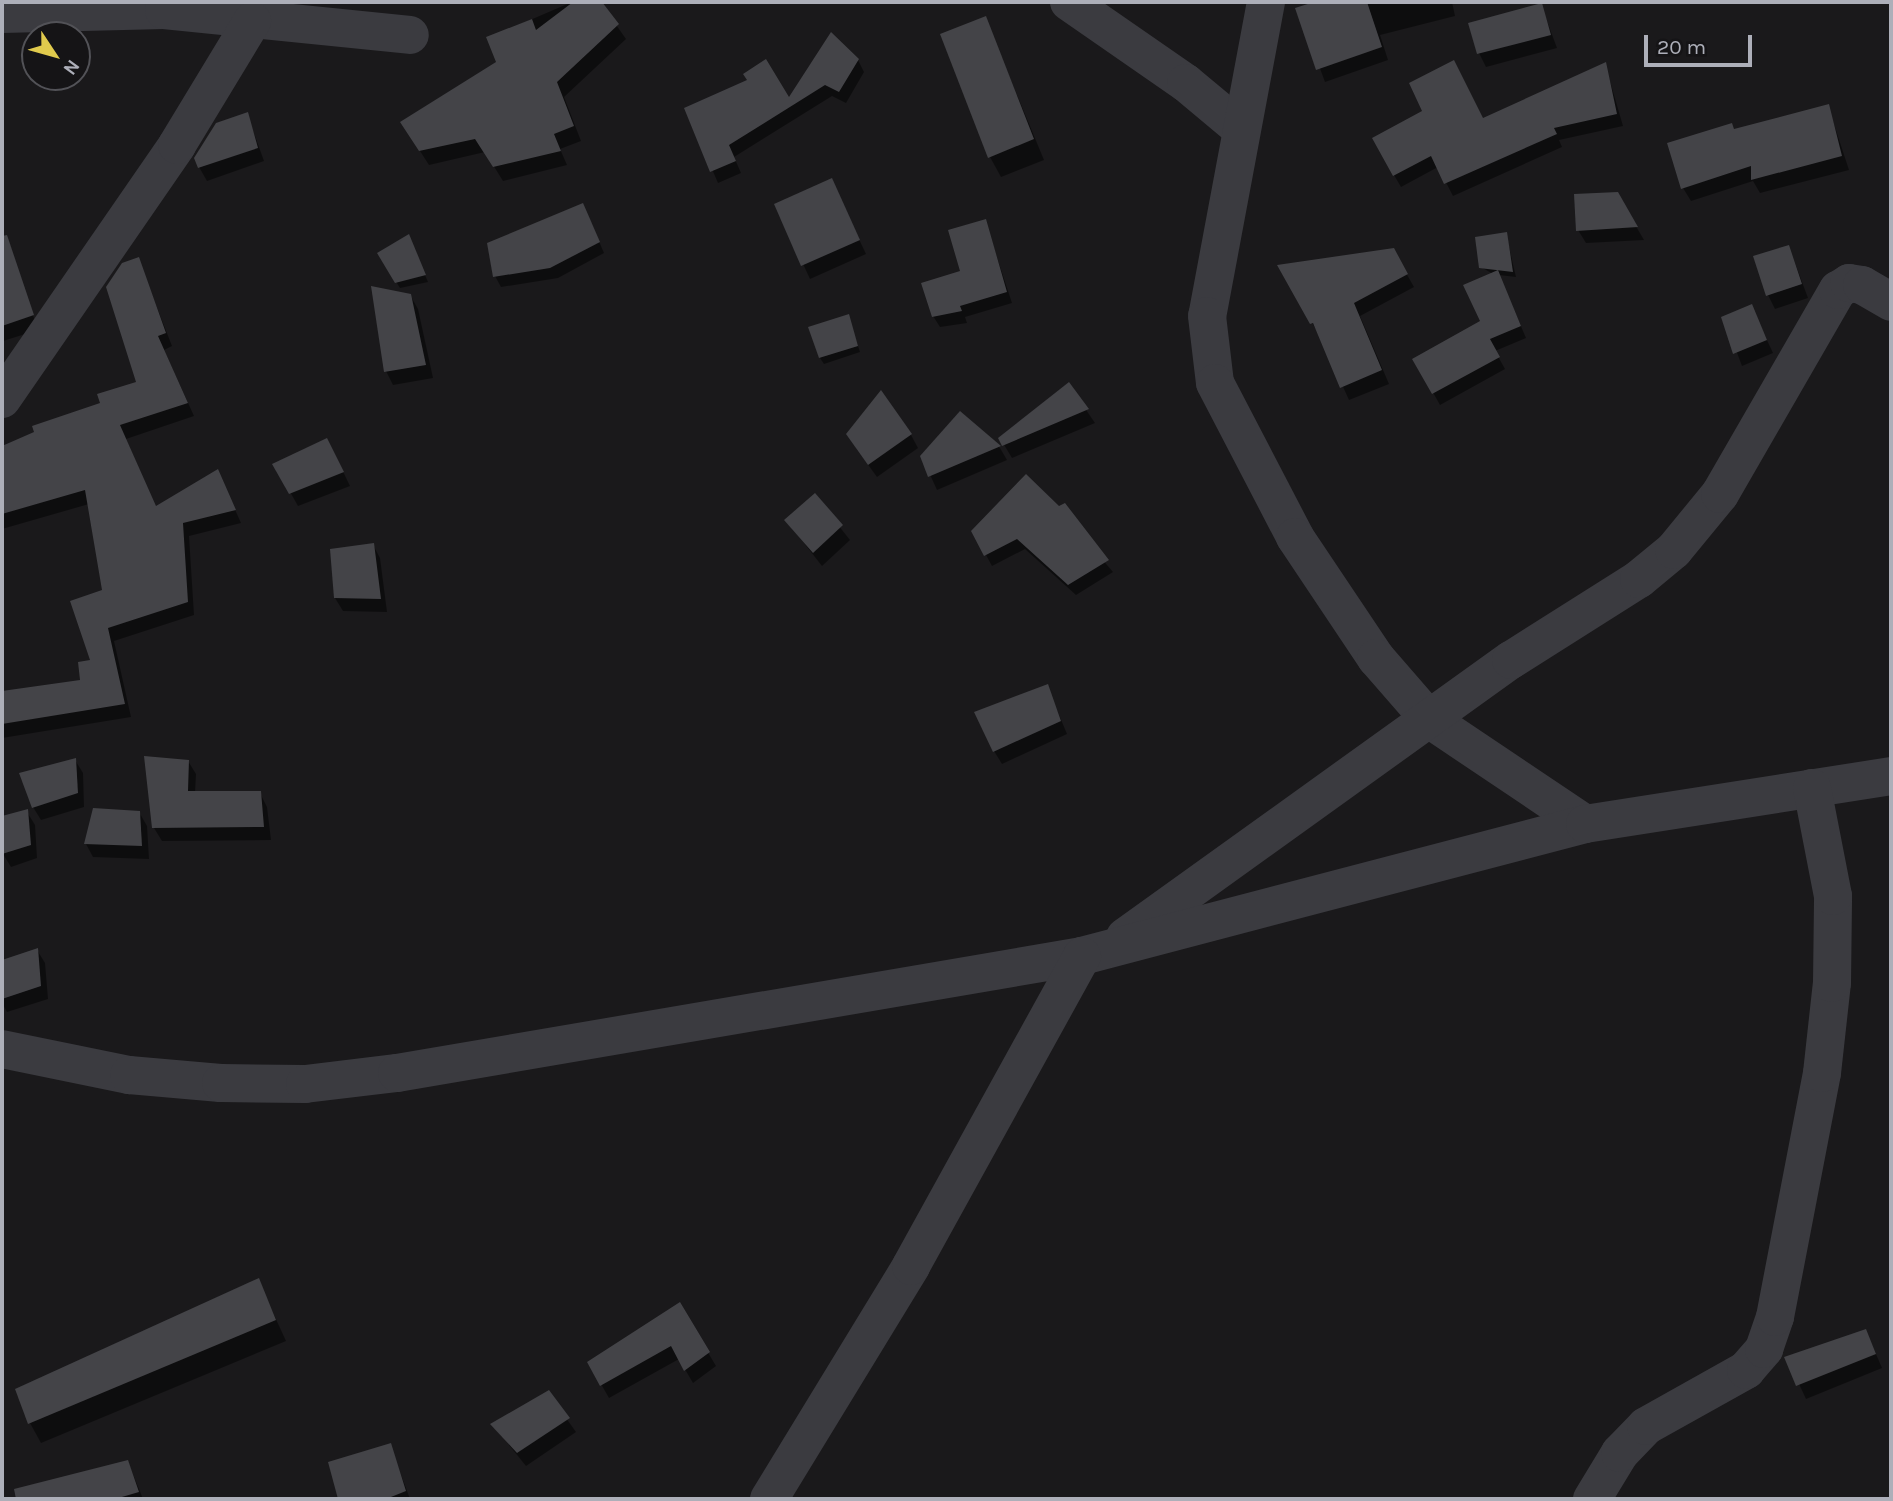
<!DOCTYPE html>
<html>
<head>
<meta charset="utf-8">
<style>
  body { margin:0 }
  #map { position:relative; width:1893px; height:1501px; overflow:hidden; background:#1a191b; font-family:Karla,sans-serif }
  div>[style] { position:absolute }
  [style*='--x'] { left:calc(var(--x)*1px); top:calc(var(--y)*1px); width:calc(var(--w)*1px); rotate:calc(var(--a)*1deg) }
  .shadow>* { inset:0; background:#0007 }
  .building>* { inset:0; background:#444448 }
  .minor>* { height:38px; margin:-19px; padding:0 19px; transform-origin:19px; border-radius:19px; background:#3b3b40 }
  span { translate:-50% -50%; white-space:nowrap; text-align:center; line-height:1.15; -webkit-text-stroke:5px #151416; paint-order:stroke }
  .frame { position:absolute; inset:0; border:4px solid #adafb9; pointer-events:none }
  .north { position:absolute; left:21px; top:21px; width:70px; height:70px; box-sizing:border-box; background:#151416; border:2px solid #525257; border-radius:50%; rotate:126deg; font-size:19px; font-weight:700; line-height:28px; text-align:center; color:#adafb9 }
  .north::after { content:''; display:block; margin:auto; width:24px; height:32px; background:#e0ca4d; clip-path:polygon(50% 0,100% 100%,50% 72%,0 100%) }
  .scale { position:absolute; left:1644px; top:35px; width:108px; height:32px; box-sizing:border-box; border:4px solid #adafb9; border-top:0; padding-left:9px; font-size:21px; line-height:24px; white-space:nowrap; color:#adafb9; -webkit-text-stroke:5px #151416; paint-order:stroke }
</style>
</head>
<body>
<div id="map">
  <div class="shadow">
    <i style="clip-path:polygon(572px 2px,600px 2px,626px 39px,564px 97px,581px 141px,560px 149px,567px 165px,503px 181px,485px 152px,429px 165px,411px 137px,498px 62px,488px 38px)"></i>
    <i style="clip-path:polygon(1319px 2px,1452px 2px,1455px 16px,1380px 35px,1388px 60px,1325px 82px,1298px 9px)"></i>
    <i style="clip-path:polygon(1541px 5px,1557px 48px,1486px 67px,1479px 53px)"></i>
    <i style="clip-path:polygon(985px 18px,1044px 160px,1001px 177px,990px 157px)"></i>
    <i style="clip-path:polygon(858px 60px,864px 72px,846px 103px,832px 96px,734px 157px,741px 173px,718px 183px,686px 109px,749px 81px,789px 101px)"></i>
    <i style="clip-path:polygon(1605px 64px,1623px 126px,1559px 140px,1562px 147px,1453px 196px,1438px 167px,1401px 187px,1394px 175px,1424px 112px,1483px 120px)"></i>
    <i style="clip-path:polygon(1828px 106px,1849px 170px,1760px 193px,1753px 181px,1691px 201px,1683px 188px,1734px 131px)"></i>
    <i style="clip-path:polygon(247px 114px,264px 161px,207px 181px,199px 167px)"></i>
    <i style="clip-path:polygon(831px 180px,866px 254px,810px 279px,776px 205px)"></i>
    <i style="clip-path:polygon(1617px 194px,1644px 240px,1586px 243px,1578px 230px)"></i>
    <i style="clip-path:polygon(588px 216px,604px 253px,558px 278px,501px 287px,495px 276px)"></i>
    <i style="clip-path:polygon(985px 221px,1012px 303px,965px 317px,967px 323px,940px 327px,933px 316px,962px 273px)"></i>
    <i style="clip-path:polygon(1506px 234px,1516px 277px,1499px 275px,1526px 338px,1495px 351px,1505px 369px,1440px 405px,1415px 360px,1482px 322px,1493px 274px,1481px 267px)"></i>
    <i style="clip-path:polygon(411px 242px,428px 282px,400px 288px,379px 254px)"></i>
    <i style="clip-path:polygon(1789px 247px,1808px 298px,1775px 309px,1768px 295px)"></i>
    <i style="clip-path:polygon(1393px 250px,1414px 287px,1360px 316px,1389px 384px,1349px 400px,1320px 336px,1279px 267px)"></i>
    <i style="clip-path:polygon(138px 259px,172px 346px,164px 350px,194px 416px,126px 439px,156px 508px,224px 485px,241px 523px,189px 536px,194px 615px,114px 641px,131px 717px,2px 738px,2px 707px,82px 681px,93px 661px,104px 592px,89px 504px,2px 529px,2px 448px,133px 394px,138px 383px)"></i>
    <i style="clip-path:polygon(18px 271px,38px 330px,3px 341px,2px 274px)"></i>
    <i style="clip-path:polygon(410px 295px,418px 309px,433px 378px,393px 385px,386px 371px)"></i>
    <i style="clip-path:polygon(1751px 306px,1773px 353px,1742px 366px,1724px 318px)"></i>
    <i style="clip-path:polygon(848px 316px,860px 352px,824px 364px,820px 358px)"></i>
    <i style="clip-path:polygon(1069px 385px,1095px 423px,1012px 458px,1000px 438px)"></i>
    <i style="clip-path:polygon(960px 413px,1000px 448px,1007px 460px,937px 490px,922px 457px)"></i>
    <i style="clip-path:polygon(911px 435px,918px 448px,877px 477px,856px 448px)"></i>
    <i style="clip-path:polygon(334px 453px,350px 486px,298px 506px,275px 465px)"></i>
    <i style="clip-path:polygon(815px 496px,850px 540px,822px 566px,786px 520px)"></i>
    <i style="clip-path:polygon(1059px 509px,1113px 572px,1076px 595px,1025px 549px,992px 566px,973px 531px)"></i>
    <i style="clip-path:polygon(373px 545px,380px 558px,387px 612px,343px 611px,335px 598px)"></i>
    <i style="clip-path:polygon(1047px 686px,1067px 734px,1002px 764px,994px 751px)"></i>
    <i style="clip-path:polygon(75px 760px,83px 773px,84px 807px,41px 820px,33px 807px)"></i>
    <i style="clip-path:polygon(188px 761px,196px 774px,195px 793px,260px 793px,267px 807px,271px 840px,162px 841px,154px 828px)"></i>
    <i style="clip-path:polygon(27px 812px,35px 825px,37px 858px,11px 867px,3px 854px,2px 818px)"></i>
    <i style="clip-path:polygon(139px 812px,147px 826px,149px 859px,93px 857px,86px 844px)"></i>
    <i style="clip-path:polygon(37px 950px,45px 963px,48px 999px,7px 1012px,2px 1003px,2px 962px)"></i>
    <i style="clip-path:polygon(258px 1280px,286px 1341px,41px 1443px,30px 1423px)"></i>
    <i style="clip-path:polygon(679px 1304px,716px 1366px,693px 1383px,679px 1359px,609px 1398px,589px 1363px)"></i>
    <i style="clip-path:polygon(1866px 1331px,1882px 1368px,1806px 1399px,1787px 1358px)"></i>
    <i style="clip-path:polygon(548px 1393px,576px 1432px,526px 1466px,493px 1425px)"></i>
    <i style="clip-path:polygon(390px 1445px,410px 1499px,340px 1499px,330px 1463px)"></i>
    <i style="clip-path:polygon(128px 1462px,143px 1499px,72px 1499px,69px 1477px)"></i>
  </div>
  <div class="building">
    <i style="clip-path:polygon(573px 2px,602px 2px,619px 24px,557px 82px,574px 126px,554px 134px,561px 151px,493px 167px,475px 139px,419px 151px,400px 122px,496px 62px,486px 37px,532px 19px,536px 30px)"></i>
    <i style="clip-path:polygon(1314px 2px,1367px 2px,1382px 47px,1316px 70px,1295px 8px)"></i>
    <i style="clip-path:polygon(1542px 3px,1551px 35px,1477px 54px,1468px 23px)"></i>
    <i style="clip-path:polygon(986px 16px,1034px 139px,988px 158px,940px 34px)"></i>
    <i style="clip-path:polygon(831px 32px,859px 59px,839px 92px,825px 85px,729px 145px,736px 161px,710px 172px,684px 108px,747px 80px,743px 74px,766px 59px,789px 97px)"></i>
    <i style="clip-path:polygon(1454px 60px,1483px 118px,1606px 62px,1617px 114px,1554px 128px,1557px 134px,1444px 184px,1431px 156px,1393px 176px,1372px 138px,1422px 111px,1409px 83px)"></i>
    <i style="clip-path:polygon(1829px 104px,1842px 156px,1751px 180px,1751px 166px,1681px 189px,1667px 143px,1732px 123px,1734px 129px)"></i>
    <i style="clip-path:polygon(248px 112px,258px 148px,198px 168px,194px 158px,216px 123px)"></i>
    <i style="clip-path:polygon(832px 178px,860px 240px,801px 266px,774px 204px)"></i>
    <i style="clip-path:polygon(1618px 192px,1638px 227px,1576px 231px,1574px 194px)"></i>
    <i style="clip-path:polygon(583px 203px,600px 242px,550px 268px,493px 277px,487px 243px)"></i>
    <i style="clip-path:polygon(986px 219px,1007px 292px,960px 306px,962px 311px,932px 317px,921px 283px,960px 271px,948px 230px)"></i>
    <i style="clip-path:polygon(1507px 232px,1513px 272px,1479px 268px,1475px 237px)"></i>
    <i style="clip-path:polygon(409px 234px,426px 275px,395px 283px,377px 253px)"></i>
    <i style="clip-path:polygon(7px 235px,34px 315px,2px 326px,2px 236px)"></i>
    <i style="clip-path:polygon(1789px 245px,1802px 284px,1766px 296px,1753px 256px)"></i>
    <i style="clip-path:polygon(1394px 248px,1408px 274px,1354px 303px,1382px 370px,1340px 388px,1313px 323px,1310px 324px,1277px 265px)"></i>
    <i style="clip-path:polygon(139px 257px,166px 333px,158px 336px,188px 403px,120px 425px,156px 506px,218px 469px,236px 510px,183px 523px,188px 602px,108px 628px,125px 704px,2px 724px,2px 691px,80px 680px,78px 662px,90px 660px,70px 601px,102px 590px,85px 490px,2px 514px,2px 446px,34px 432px,32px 426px,100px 403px,97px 394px,136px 382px,106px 287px,122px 263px)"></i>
    <i style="clip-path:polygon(1498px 270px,1521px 326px,1490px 339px,1500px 357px,1432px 394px,1412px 359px,1480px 321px,1463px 285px)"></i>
    <i style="clip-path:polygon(371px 286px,411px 294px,426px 365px,384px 372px)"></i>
    <i style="clip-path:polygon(1752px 304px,1767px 340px,1733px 354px,1721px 317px)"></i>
    <i style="clip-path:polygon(849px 314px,858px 346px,819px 358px,808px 327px)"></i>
    <i style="clip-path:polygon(1069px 382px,1089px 409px,1002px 446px,998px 438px)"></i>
    <i style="clip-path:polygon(881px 390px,912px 434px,868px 465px,846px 434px)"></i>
    <i style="clip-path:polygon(960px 411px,1001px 446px,928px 477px,920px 456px)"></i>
    <i style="clip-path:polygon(327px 438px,344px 472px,289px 494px,272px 464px)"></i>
    <i style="clip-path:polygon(1026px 474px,1059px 506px,1065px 503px,1109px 560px,1068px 585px,1017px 539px,984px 556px,971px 531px)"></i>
    <i style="clip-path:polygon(815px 493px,843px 525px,813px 553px,784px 520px)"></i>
    <i style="clip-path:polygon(374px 543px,381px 599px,334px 598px,330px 549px)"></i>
    <i style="clip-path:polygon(1048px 684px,1061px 721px,993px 752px,974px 712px)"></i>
    <i style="clip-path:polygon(144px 756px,189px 760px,188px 791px,261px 791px,264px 827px,152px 828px)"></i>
    <i style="clip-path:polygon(76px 758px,78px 793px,32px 808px,19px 773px)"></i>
    <i style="clip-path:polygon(93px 808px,140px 811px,142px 846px,84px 844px)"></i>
    <i style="clip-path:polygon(28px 809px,31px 845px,2px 854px,2px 816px)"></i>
    <i style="clip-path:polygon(38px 948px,41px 986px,2px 999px,2px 960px)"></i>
    <i style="clip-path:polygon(259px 1278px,276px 1320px,28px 1424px,15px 1389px)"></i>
    <i style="clip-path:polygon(680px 1302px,710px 1352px,684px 1371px,671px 1346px,600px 1386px,587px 1362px)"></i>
    <i style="clip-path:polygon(1866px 1329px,1876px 1354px,1796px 1386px,1784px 1357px)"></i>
    <i style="clip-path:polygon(549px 1390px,570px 1418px,517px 1453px,490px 1424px)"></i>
    <i style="clip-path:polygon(391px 1443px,406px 1491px,386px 1499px,338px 1499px,328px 1462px)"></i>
    <i style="clip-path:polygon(128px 1460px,139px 1492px,115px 1499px,16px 1499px,14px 1489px)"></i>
  </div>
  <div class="minor">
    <i style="--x:1069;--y:2;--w:142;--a:34.7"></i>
    <i style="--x:1186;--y:83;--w:70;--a:39.8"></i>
    <i style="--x:1266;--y:2;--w:319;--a:100.6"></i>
    <i style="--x:1207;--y:316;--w:67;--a:83.2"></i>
    <i style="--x:1215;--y:383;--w:174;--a:62.5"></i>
    <i style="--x:1295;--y:537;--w:146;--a:56.2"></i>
    <i style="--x:1376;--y:658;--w:81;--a:49"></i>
    <i style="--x:1429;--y:719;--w:188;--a:33.9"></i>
    <i style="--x:2;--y:14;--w:162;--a:-1.4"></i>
    <i style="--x:164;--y:10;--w:247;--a:5.8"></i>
    <i style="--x:2;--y:399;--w:308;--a:-55.4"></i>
    <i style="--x:177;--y:145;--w:145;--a:-58.8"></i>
    <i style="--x:1125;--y:937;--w:475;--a:-35.7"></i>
    <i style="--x:1511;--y:660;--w:151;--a:-32.3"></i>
    <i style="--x:1639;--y:579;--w:45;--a:-39.6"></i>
    <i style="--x:1674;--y:550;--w:72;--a:-50.6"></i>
    <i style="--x:1720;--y:494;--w:236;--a:-60"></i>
    <i style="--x:1838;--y:290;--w:13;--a:-32"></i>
    <i style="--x:1849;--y:283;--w:13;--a:9"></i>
    <i style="--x:1862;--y:285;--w:34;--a:30"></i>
    <i style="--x:2;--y:1049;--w:130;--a:11.6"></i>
    <i style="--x:129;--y:1075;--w:92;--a:5"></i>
    <i style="--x:221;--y:1083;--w:84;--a:0.7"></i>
    <i style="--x:305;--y:1084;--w:93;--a:-6.8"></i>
    <i style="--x:397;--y:1073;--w:695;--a:-9.69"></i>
    <i style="--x:1082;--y:956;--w:520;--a:-14.7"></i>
    <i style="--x:1585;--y:824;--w:310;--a:-8.9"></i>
    <i style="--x:769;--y:1499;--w:273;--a:-58.6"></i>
    <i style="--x:911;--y:1266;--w:354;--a:-61.1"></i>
    <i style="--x:1592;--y:1499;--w:54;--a:-58.7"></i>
    <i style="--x:1620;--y:1453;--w:37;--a:-46"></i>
    <i style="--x:1646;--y:1426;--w:115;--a:-29.2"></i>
    <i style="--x:1746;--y:1370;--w:28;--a:-49"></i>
    <i style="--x:1764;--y:1349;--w:34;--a:-71"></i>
    <i style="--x:1775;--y:1317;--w:248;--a:-79.1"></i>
    <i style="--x:1822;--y:1073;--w:91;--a:-83.7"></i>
    <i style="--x:1832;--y:983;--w:87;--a:-89.3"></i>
    <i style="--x:1833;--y:896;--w:110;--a:-101"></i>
  </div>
  <div class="frame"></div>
  <div class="north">N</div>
  <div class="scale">20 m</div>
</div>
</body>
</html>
